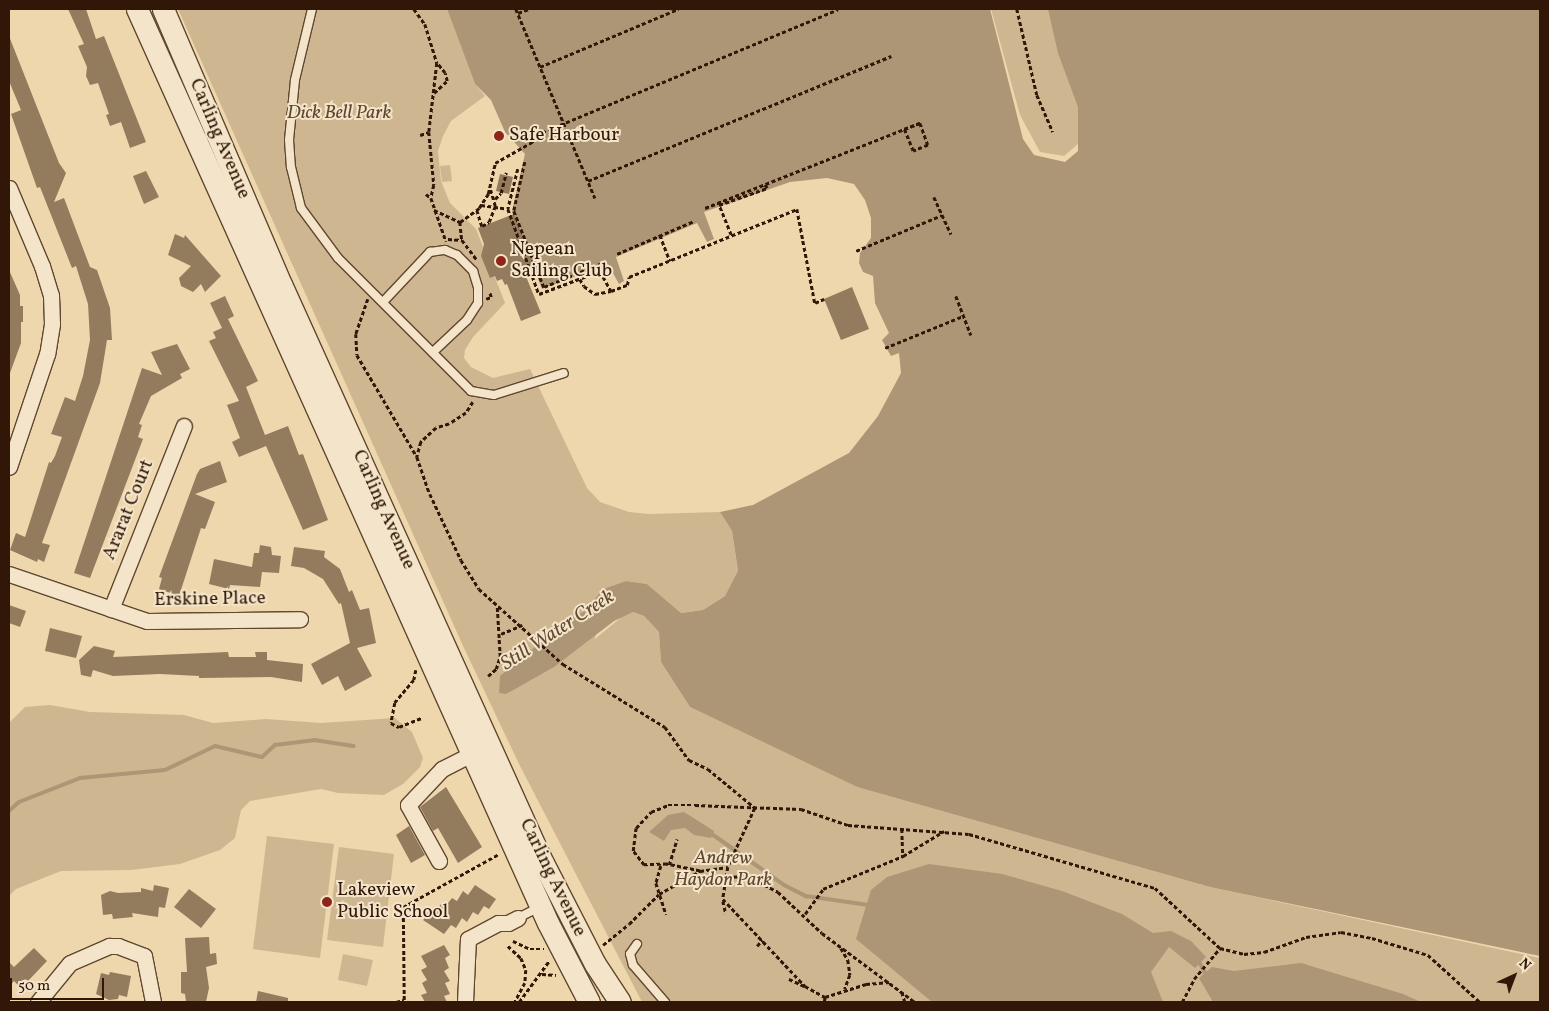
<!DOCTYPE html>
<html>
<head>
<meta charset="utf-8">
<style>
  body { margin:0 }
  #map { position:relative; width:1549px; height:1011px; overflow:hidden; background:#eed7ad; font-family:Vollkorn,serif }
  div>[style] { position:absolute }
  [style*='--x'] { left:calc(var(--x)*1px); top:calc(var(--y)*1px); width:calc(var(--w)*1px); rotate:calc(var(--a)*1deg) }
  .green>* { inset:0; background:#ceb691 }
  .water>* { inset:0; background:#ad9675 }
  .stream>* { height:4px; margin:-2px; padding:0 2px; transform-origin:2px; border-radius:2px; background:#ad9675 }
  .building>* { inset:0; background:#937b5d }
  .path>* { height:2.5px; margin-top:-1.25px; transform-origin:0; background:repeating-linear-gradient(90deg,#301707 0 4px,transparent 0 6.5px) }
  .roads { filter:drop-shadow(1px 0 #604730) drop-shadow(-1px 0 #604730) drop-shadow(0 1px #604730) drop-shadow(0 -1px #604730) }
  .service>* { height:8px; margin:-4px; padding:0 4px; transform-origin:4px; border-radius:4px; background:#f4e5ca }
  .minor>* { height:15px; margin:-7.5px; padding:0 7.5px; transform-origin:7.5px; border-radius:7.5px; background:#f4e5ca }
  .secondary>* { height:21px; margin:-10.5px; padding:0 10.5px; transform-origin:10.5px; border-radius:10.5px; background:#f4e5ca }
  .dots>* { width:14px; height:14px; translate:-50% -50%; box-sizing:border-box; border:2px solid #f4e5ca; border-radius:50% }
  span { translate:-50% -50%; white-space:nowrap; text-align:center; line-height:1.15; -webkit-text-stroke:4px #f4e5ca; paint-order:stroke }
  .park-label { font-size:19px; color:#5f4730; font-style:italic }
  .poi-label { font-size:19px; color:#301707 }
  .left { translate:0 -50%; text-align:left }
  .street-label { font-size:19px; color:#301707 }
  .water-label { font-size:20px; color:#624a33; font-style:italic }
  .frame { position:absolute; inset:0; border:10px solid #301707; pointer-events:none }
  .north { position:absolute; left:1489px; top:951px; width:50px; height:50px; -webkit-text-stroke:4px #f4e5ca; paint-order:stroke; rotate:43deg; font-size:14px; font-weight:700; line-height:20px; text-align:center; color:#301707 }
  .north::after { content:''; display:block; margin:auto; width:18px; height:22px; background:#301707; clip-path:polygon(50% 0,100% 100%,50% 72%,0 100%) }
  .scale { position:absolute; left:10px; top:978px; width:94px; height:22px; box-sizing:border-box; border:2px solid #301707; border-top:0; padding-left:6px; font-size:15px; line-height:18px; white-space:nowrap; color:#301707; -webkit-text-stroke:4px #f4e5ca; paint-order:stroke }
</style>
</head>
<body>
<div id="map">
  <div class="green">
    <i style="clip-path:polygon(178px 9px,447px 9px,475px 84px,485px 96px,451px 121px,443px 136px,438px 151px,441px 181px,450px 203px,476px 229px,505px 303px,473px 337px,465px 350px,464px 358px,471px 367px,493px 378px,530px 369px,587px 488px,600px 502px,629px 512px,648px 514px,720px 512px,732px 531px,738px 572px,725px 596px,703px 610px,681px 613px,647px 584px,626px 581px,603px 589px,595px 639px,624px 615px,633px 612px,644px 616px,659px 632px,661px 662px,690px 707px,857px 787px,1210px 887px,1540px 958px,1540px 1002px,642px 1002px,519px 764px,464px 648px)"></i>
    <i style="clip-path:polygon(991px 9px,1056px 9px,1086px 137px,1064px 156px,1040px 152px,1020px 115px)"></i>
    <i style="clip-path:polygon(450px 165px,452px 181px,442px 182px,440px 166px)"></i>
    <i style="clip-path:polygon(50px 705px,90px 712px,184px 715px,213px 723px,266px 719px,321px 723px,395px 718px,412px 732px,423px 758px,420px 767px,403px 784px,384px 795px,338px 793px,321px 789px,250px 801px,241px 810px,235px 838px,220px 850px,180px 864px,131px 870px,61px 871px,16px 889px,9px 896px,9px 723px,25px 707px)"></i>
    <i style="clip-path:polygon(267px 836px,334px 844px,320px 958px,253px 949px)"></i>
    <i style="clip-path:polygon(339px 847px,394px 854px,383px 947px,327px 940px)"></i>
    <i style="clip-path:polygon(343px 954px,373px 960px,367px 986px,338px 980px)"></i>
  </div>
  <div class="water">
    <i style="clip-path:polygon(447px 9px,990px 9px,1023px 139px,1034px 155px,1065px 162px,1078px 151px,1078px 107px,1058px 53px,1048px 9px,1540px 9px,1540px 956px,1210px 887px,857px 787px,690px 707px,661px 662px,659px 632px,644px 616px,633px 612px,614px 621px,554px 667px,506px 694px,499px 693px,500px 676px,566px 621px,585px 611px,603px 589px,626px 581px,647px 584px,681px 613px,703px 610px,725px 596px,738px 571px,732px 531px,720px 512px,753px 505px,849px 453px,878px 416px,901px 373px,899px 353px,891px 356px,882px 340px,889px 333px,875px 303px,873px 276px,863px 272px,859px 263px,860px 253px,871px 238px,871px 218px,865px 200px,854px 184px,827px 178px,790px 182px,704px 212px,714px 239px,707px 242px,697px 223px,616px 257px,624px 281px,619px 284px,608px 264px,542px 289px,512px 211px,525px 154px,505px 132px,491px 100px,475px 84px)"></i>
    <i style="clip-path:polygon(684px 812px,714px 831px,711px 838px,694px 835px,685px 828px,671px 830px,664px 841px,649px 832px,668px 815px)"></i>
    <i style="clip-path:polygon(929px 864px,1002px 874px,1062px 891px,1122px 914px,1153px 933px,1171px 931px,1191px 941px,1206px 957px,1195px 968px,1169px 947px,1151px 972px,1163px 1002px,932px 1002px,856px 939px,871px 890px,887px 877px)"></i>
    <i style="clip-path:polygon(1301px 963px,1403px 994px,1421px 1002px,1213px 1002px,1199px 978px,1212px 967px,1234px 971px)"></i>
  </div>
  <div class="stream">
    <i style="--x:9;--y:811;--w:13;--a:-42"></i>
    <i style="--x:19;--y:802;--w:66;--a:-21.5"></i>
    <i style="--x:80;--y:778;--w:85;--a:-5.4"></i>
    <i style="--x:165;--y:770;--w:55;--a:-25.6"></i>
    <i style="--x:215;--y:746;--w:48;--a:13.2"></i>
    <i style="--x:262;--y:757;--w:18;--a:-43"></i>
    <i style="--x:275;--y:745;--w:39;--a:-7"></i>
    <i style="--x:314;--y:740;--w:40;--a:8.5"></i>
    <i style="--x:709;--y:832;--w:92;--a:35.2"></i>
    <i style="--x:784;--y:885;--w:25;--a:27"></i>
    <i style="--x:806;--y:896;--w:63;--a:8.3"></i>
    <i style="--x:1198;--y:960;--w:18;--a:61"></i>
  </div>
  <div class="building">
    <i style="clip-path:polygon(68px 9px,86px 9px,96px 39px,104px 36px,146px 142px,130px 148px,121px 122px,110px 126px,106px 115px,109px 114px,98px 83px,90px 85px,86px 76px,87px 67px,78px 46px,84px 44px)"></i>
    <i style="clip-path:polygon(9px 36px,59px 163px,66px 173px,54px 202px,64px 198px,90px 267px,97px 270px,110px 308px,112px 340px,107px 340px,100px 383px,42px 543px,50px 545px,44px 562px,38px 559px,37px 562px,10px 550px,16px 533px,25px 537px,49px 462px,51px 463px,55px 456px,62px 437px,51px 434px,65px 397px,75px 401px,83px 376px,90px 340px,88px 304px,76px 266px,72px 268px,40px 187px,37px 188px,11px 114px,21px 110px,9px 81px)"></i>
    <i style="clip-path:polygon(146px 171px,159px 197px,144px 204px,133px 176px)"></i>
    <i style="clip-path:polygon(500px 174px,513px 177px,509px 194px,496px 191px)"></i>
    <i style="clip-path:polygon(514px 214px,536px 269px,525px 274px,541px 313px,521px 321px,507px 284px,505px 285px,502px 279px,497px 281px,495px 276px,490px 278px,481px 256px,484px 244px,478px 228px)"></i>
    <i style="clip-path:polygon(175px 234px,184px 238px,185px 235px,221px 276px,205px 292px,201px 284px,193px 292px,181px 286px,179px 278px,191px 266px,168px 255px)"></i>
    <i style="clip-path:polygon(9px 270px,20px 295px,20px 306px,23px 306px,23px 322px,21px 322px,21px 343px,10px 373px)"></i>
    <i style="clip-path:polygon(852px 287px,869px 329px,841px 340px,824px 299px)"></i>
    <i style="clip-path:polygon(225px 296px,234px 316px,228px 319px,258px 381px,246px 387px,265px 435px,288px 426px,299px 455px,303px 454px,328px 520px,303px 530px,266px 446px,239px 457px,232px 442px,240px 438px,227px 405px,239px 401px,209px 341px,216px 338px,213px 332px,222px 328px,210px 303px)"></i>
    <i style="clip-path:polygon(177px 344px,190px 369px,180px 374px,182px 378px,151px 396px,139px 424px,142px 425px,138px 437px,143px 439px,90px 578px,74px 573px,142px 368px,162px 375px,151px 352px)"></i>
    <i style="clip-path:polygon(220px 461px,227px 482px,195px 494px,215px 502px,205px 529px,201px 528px,179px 596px,159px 589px,162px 578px,159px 577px,197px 474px,200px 469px)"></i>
    <i style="clip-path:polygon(260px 545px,271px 547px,272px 555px,281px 556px,279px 573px,262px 572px,260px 587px,230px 585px,229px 589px,209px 584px,214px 559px,252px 567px,254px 553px,259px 553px)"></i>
    <i style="clip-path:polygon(294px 547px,325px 551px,324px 557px,340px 569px,349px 592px,352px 590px,360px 610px,369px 608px,376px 643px,357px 648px,372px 676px,345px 691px,338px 676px,322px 685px,311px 664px,350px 643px,341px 603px,339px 604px,323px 579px,304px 568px,291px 566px)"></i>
    <i style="clip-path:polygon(9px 605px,26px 611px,20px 627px,9px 623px)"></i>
    <i style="clip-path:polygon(50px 628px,82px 636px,76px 658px,45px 651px)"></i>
    <i style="clip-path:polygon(94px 646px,115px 651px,113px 657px,228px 652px,229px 657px,256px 657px,255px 652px,267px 652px,267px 660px,303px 664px,302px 682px,271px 677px,199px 678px,199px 676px,160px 674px,113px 676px,93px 670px,91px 677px,81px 675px,79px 660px)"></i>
    <i style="clip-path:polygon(446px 787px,482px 847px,458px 863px,438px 828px,433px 831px,420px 807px)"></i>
    <i style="clip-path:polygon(409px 826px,425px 855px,411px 863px,396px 835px)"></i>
    <i style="clip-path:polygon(154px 885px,169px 888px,165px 908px,159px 907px,158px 917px,132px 913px,133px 917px,113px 919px,112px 914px,103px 915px,101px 895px,110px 891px,118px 893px,141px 892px,141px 888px,153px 891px)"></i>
    <i style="clip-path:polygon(475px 885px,496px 899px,489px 909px,484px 906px,478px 915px,473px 912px,467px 922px,462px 918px,456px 928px,451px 925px,444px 934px,423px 920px,429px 910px,434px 914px,441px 904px,445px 907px,452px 898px,457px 901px,463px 891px,468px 895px)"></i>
    <i style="clip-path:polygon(189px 889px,216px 909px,201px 928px,174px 907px)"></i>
    <i style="clip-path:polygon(209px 937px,210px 954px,216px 953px,217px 964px,206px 967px,209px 988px,206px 1002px,186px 1002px,185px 994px,181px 993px,181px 972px,187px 972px,185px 938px)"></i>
    <i style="clip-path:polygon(444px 945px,450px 955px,445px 958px,449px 968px,444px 971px,450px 981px,445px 983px,450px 994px,444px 996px,447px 1002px,425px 1002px,421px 995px,427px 993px,422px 983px,427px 980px,421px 970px,427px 967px,421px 956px)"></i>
    <i style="clip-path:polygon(34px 948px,47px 961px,28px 981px,25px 979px,19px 986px,14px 981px,9px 987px,9px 962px,14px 967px)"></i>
    <i style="clip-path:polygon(110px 972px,131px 976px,127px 997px,119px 995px,118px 999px,109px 1000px,96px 994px,101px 973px,109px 975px)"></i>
    <i style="clip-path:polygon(258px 991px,288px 998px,288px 1002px,256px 1002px)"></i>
  </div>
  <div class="path">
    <i style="--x:414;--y:9;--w:19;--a:54"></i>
    <i style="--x:425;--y:24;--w:41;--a:72.9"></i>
    <i style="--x:437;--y:63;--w:69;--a:96.6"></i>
    <i style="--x:429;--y:132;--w:53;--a:84.6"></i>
    <i style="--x:434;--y:185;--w:13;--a:103"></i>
    <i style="--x:516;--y:9;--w:205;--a:67.3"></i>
    <i style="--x:1017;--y:9;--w:88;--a:76.9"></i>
    <i style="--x:1037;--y:95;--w:40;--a:66.6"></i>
    <i style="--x:518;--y:13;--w:12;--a:-20"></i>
    <i style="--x:540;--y:67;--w:150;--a:-22.8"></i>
    <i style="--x:434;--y:93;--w:18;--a:-43"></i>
    <i style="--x:447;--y:81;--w:8;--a:-104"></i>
    <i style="--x:445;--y:73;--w:13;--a:-129"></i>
    <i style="--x:420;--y:135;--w:9;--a:-18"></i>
    <i style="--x:525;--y:162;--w:50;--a:102.7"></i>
    <i style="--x:514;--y:211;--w:82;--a:68.5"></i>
    <i style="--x:544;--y:287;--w:66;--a:-22.3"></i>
    <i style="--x:518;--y:169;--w:41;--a:104"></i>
    <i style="--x:508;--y:209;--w:90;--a:70"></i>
    <i style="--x:539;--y:294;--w:65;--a:-20.7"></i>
    <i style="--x:600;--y:271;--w:23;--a:61"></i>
    <i style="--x:611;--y:291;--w:17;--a:-21"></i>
    <i style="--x:627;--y:285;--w:8;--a:-76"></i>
    <i style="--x:629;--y:277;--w:181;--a:-22"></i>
    <i style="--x:797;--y:209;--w:96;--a:79.2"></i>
    <i style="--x:815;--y:303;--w:10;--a:-24"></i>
    <i style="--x:588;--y:181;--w:328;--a:-22.4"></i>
    <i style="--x:426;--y:194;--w:6;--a:39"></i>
    <i style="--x:431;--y:198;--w:46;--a:70.8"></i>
    <i style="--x:934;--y:197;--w:41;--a:65.3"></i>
    <i style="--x:495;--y:199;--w:8;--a:-45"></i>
    <i style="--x:501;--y:193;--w:21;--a:-76"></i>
    <i style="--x:481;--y:205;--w:27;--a:8"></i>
    <i style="--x:705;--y:208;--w:231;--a:-21.6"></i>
    <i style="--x:920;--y:123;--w:23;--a:70"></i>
    <i style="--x:928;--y:145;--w:16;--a:158"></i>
    <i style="--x:913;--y:151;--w:24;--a:-112"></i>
    <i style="--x:904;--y:129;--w:17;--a:-21"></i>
    <i style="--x:434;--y:210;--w:29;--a:25"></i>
    <i style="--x:477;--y:210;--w:17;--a:73"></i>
    <i style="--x:482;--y:226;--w:8;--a:-30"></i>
    <i style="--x:489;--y:222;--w:17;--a:-69"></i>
    <i style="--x:495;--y:206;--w:18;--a:-106"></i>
    <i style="--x:460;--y:222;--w:24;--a:-36"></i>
    <i style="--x:479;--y:208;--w:17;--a:-57"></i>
    <i style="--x:488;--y:194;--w:32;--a:-77"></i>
    <i style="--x:495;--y:163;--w:43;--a:-29.6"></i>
    <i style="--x:532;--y:142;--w:8;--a:-60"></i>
    <i style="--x:536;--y:135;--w:327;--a:-22.6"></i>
    <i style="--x:460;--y:222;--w:18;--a:84"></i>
    <i style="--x:660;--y:235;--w:28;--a:69"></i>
    <i style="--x:731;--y:235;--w:32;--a:-112"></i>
    <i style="--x:719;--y:205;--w:51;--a:-19.5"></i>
    <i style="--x:767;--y:188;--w:4;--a:-124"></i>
    <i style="--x:448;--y:239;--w:14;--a:4"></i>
    <i style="--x:462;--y:240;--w:25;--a:53"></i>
    <i style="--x:856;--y:251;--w:93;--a:-22.7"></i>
    <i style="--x:617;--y:254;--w:84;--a:-23.2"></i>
    <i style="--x:580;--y:279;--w:8;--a:60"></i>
    <i style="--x:584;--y:286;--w:14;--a:36"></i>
    <i style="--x:595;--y:294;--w:16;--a:-11"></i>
    <i style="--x:956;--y:296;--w:42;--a:69"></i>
    <i style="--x:368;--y:299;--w:37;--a:109"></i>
    <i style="--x:356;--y:334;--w:21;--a:87"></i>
    <i style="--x:357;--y:355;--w:118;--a:59.5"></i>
    <i style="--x:486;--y:299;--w:5;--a:-22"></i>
    <i style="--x:491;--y:297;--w:6;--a:-108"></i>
    <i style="--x:885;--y:348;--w:84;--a:-22.3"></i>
    <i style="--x:473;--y:402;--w:13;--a:122"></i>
    <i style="--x:466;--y:413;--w:20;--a:147"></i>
    <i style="--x:449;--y:424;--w:14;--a:163"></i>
    <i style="--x:436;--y:428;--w:21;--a:137"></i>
    <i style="--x:421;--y:442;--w:16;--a:105"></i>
    <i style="--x:417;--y:457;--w:39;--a:71"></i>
    <i style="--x:430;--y:494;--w:73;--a:64.8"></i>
    <i style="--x:461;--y:560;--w:34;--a:58"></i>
    <i style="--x:479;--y:589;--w:113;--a:41.8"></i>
    <i style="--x:563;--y:664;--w:120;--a:31.7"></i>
    <i style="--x:665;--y:727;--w:41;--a:54"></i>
    <i style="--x:689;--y:760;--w:21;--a:25"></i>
    <i style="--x:708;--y:769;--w:60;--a:39.6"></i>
    <i style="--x:501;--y:634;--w:23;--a:-23"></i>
    <i style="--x:416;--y:670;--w:10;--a:101"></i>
    <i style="--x:414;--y:680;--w:30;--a:130"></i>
    <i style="--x:395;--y:703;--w:20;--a:101"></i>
    <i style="--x:391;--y:723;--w:9;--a:27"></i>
    <i style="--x:399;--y:727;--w:24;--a:-22"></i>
    <i style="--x:488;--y:676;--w:11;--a:-41"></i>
    <i style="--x:496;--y:669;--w:13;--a:-72"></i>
    <i style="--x:500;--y:657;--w:51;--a:-93.4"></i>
    <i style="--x:755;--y:808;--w:65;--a:114.6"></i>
    <i style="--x:728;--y:867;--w:32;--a:99"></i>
    <i style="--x:723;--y:899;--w:120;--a:46.7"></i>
    <i style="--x:805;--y:986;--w:23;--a:29"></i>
    <i style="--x:825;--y:997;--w:43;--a:-17.6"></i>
    <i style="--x:866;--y:984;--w:24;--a:-5"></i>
    <i style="--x:902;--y:829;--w:27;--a:88"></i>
    <i style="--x:669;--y:865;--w:27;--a:-73"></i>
    <i style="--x:661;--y:866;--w:18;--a:106"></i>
    <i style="--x:656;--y:883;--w:33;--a:72"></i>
    <i style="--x:700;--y:871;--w:34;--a:-168"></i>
    <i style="--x:667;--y:864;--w:23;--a:178"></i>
    <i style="--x:644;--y:865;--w:18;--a:-128"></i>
    <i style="--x:633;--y:851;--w:23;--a:-83"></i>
    <i style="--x:636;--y:828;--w:22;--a:-47"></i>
    <i style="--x:651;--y:812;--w:18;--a:-22"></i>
    <i style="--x:668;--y:805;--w:27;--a:0"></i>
    <i style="--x:695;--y:805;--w:106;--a:2.2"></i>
    <i style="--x:801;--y:809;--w:50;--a:18.8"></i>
    <i style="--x:848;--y:825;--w:121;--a:4.3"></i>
    <i style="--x:969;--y:834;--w:194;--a:16.2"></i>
    <i style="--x:1155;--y:888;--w:88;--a:42.7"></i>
    <i style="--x:1220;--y:948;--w:25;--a:14"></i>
    <i style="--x:1244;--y:954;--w:20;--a:-6"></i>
    <i style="--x:1264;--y:952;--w:45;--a:-19.7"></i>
    <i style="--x:1306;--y:937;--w:35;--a:-8"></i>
    <i style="--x:1341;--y:932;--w:32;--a:11"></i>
    <i style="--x:1372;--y:938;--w:59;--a:16.9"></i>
    <i style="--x:1428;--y:955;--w:70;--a:42.1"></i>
    <i style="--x:727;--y:877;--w:20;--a:-3"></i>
    <i style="--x:747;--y:876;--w:35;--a:27"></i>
    <i style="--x:778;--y:892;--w:60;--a:43"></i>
    <i style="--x:822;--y:933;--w:116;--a:36.6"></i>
    <i style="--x:723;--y:901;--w:13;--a:77"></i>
    <i style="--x:805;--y:914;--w:31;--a:-54"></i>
    <i style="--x:823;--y:889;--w:87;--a:-22.4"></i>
    <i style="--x:903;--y:856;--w:48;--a:-31.4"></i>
    <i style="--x:513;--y:941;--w:19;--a:25"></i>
    <i style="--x:530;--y:949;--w:14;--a:0"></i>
    <i style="--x:603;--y:945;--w:33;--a:-39"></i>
    <i style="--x:629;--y:924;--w:42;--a:-45"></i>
    <i style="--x:659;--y:894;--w:47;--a:-29.3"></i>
    <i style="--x:700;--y:871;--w:28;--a:-8"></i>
    <i style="--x:508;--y:946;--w:18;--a:43"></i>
    <i style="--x:521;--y:958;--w:13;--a:67"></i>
    <i style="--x:526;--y:970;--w:13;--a:94"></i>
    <i style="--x:525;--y:983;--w:21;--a:118"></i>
    <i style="--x:757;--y:946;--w:8;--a:-50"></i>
    <i style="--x:841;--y:948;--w:14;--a:60"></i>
    <i style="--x:848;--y:960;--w:15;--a:82"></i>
    <i style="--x:850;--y:975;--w:15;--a:110"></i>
    <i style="--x:542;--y:974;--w:14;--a:4"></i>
    <i style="--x:789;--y:979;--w:17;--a:25"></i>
    <i style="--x:902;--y:992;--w:10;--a:73"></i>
    <i style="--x:284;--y:1002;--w:6;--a:0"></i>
    <i style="--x:396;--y:1002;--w:8;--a:-14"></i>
    <i style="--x:404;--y:1000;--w:93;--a:-90.6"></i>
    <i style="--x:403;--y:907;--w:110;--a:-28.9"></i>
    <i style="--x:519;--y:1002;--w:51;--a:-53.8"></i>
    <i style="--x:824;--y:1002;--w:5;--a:-79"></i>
    <i style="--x:1182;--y:1002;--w:26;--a:-62"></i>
    <i style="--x:1194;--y:979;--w:40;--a:-50"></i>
  </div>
  <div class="roads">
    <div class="service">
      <i style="--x:312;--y:9;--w:73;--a:103.5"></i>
      <i style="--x:295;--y:80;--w:60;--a:95.7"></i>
      <i style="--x:289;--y:140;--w:27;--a:86"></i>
      <i style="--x:291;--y:167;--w:42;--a:76.3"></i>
      <i style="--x:301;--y:208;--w:62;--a:53.5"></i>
      <i style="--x:338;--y:258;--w:188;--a:45"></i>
      <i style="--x:471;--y:391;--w:23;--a:10"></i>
      <i style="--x:494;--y:395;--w:73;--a:-17.4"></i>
      <i style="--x:383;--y:302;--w:69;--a:-46.8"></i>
      <i style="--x:430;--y:252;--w:15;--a:-8"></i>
      <i style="--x:445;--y:250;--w:13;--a:23"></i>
      <i style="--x:457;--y:255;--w:23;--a:45"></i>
      <i style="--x:473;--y:271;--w:17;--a:73"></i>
      <i style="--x:478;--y:287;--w:16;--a:90"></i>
      <i style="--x:478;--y:303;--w:20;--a:123"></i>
      <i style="--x:467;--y:320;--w:47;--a:136.7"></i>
      <i style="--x:518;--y:918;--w:25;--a:-27"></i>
      <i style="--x:637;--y:944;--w:12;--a:125"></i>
      <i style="--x:630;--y:954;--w:11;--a:75"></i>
      <i style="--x:633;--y:965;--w:49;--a:49.1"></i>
    </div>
    <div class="minor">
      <i style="--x:9;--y:188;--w:85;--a:67.1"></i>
      <i style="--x:42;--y:266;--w:30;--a:73"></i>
      <i style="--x:51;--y:295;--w:29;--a:88"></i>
      <i style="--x:52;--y:324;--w:30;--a:99"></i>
      <i style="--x:47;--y:354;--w:119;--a:108.6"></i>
      <i style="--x:9;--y:574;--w:146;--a:18.8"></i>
      <i style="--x:147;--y:621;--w:153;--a:-0.7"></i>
      <i style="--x:111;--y:609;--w:197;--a:-68.3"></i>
      <i style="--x:439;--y:861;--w:64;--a:-119"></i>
      <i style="--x:408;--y:805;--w:50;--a:-46.6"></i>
      <i style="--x:442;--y:769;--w:35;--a:-27"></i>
      <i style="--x:38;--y:1002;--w:50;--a:-50.6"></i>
      <i style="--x:70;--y:963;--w:43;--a:-23.6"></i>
      <i style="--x:109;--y:946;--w:9;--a:0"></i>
      <i style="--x:118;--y:946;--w:28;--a:21"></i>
      <i style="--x:144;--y:956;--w:47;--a:78.9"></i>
      <i style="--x:465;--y:1002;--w:63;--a:-87.3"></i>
      <i style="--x:468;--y:939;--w:34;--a:-28"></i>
      <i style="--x:498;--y:923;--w:10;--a:0"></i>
      <i style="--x:508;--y:923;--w:11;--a:-27"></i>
    </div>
    <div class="secondary">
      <i style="--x:137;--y:9;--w:1002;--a:65.79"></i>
      <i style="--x:548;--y:923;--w:89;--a:62.6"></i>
      <i style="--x:163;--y:9;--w:299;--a:66.8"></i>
      <i style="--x:281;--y:284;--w:629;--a:65.68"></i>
      <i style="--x:540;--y:857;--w:120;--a:62.8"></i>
      <i style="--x:595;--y:964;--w:45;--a:56.7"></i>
    </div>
  </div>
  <div class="dots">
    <i style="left:499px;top:136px;background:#8f2418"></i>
    <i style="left:501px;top:261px;background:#8f2418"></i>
    <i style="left:327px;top:902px;background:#8f2418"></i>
  </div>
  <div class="park-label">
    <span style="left:339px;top:114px">Dick Bell Park</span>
    <span style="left:723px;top:870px">Andrew<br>Haydon Park</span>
  </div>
  <div class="poi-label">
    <span class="left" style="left:509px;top:136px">Safe Harbour</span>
    <span class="left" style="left:511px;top:261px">Nepean<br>Sailing Club</span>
    <span class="left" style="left:337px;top:902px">Lakeview<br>Public School</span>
  </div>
  <div class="street-label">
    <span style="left:219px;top:139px;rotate:67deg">Carling Avenue</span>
    <span style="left:129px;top:510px;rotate:-68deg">Ararat Court</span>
    <span style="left:383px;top:510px;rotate:66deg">Carling Avenue</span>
    <span style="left:210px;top:600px;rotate:-1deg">Erskine Place</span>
    <span style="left:552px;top:878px;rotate:64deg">Carling Avenue</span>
  </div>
  <div class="water-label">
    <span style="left:558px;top:631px;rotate:-33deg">Still Water Creek</span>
  </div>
  <div class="frame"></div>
  <div class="north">N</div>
  <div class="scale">50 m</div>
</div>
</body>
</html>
